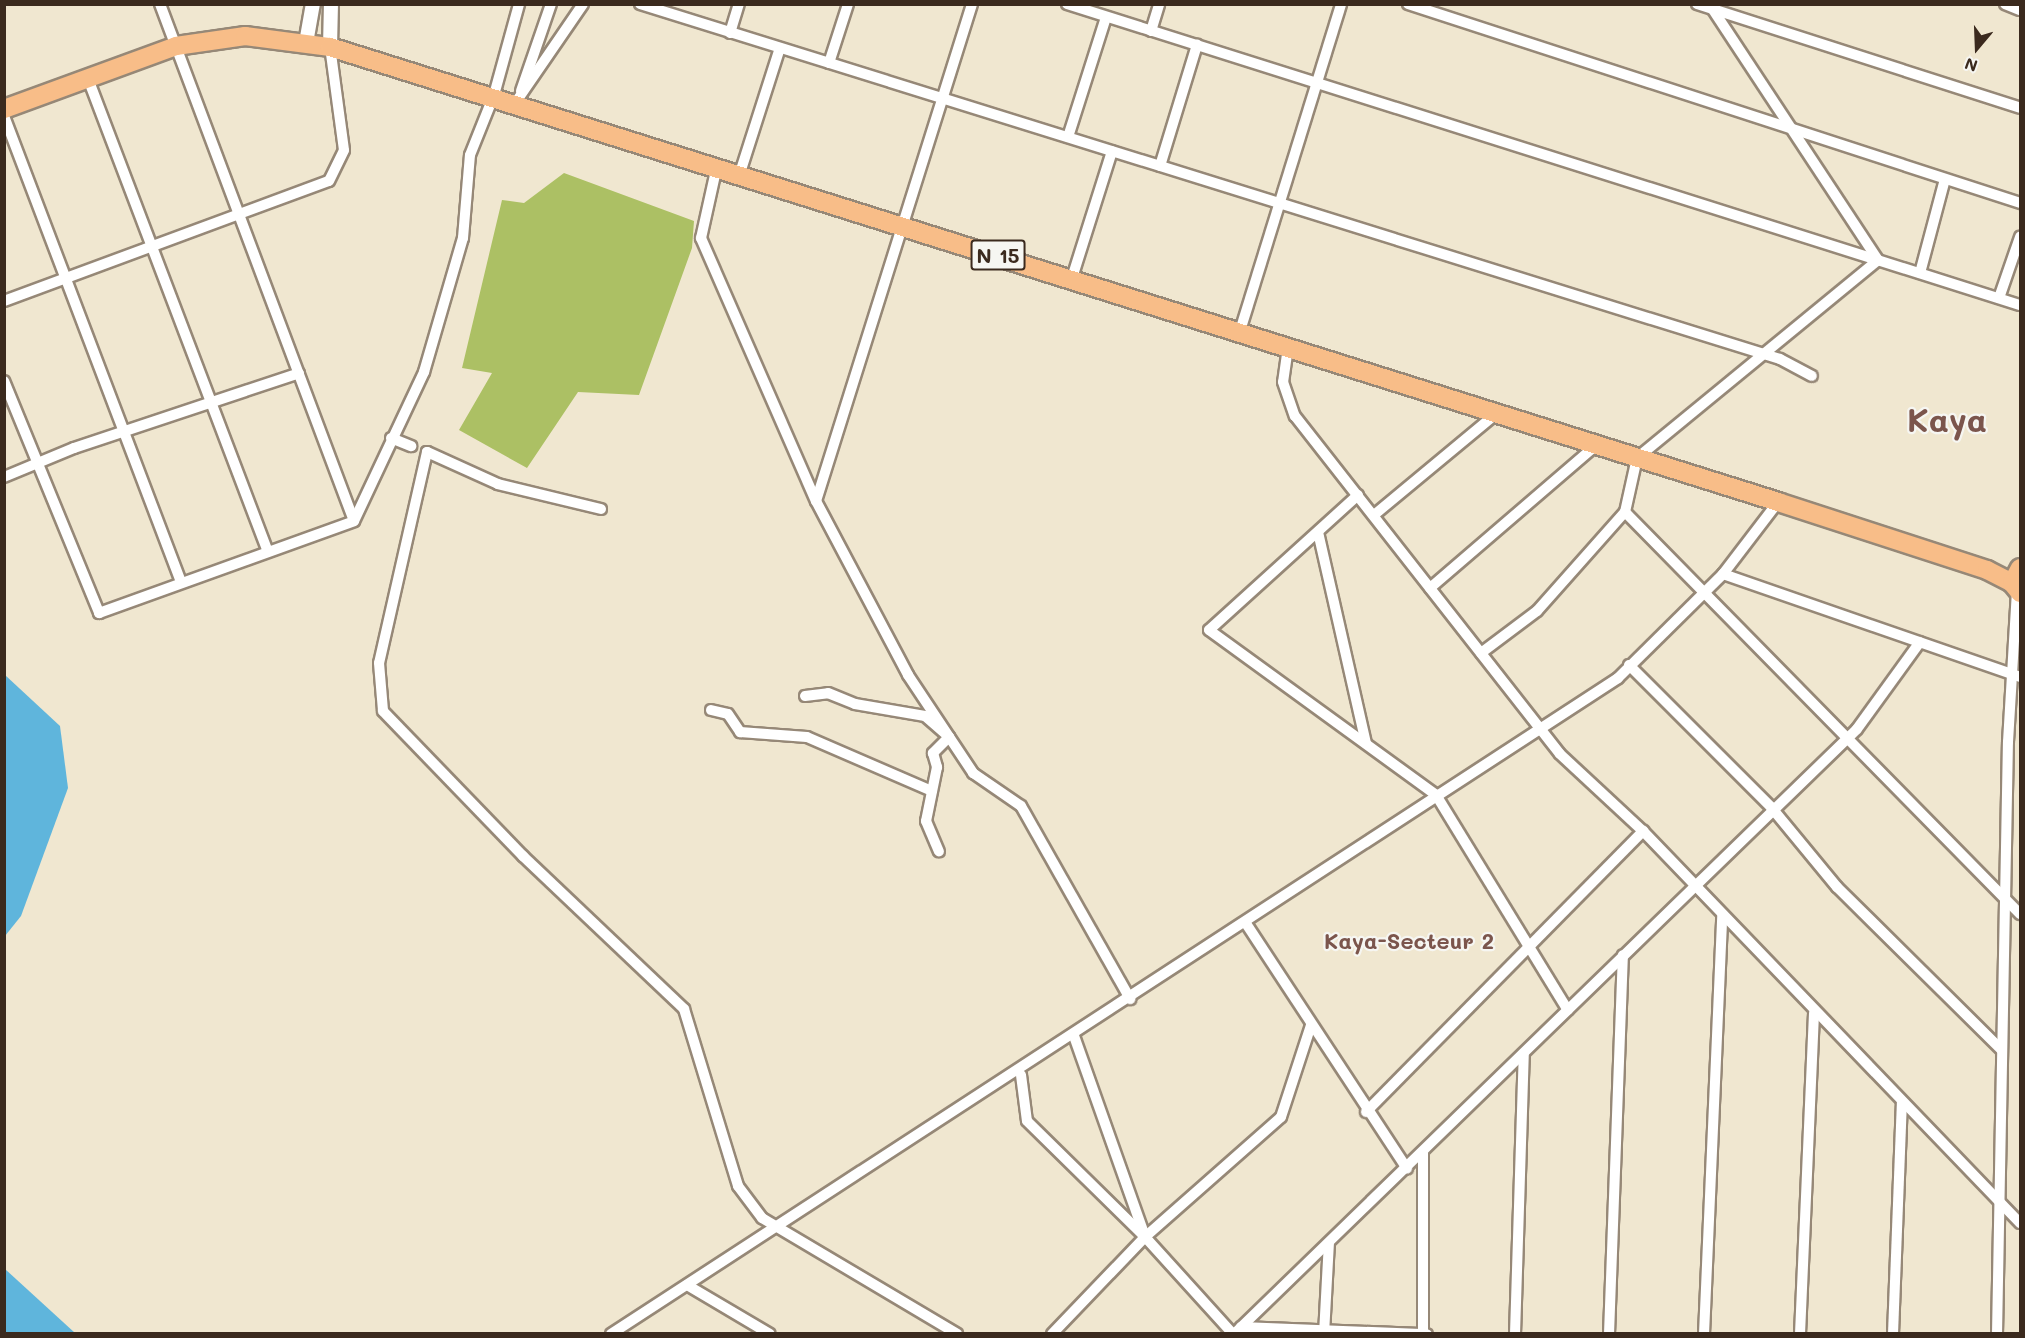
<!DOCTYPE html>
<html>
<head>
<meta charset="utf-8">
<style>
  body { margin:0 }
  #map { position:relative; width:2025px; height:1338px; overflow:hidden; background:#f0e7d0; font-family:Mali,sans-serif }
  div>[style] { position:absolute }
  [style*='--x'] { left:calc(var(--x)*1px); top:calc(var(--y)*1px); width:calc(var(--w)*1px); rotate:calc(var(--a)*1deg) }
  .green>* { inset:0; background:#acc064 }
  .water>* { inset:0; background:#5fb5dc }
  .roads { filter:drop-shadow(2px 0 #968877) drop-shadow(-2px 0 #968877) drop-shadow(0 2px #968877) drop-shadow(0 -2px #968877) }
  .minor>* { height:10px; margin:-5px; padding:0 5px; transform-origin:5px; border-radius:5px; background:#fff }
  .tertiary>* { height:14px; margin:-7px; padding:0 7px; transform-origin:7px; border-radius:7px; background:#fff }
  .primary>* { height:18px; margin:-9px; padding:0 9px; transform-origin:9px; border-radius:9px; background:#f8bd88 }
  span { translate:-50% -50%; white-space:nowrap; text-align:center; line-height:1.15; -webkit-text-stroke:4.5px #f6f6f2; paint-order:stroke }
  .shield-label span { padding:2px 4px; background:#f6f6f2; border:2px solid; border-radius:4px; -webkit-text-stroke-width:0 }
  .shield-label { font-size:20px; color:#3b2a1e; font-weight:700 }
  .neighbourhood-label { font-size:22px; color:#7b554c; font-weight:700 }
  .town-label { font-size:33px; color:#7b554c; font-weight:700 }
  .frame { position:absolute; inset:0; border:6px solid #3b2a1e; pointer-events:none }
  .north { position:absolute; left:1947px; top:18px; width:60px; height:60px; -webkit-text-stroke:4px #f6f6f2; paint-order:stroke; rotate:199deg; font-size:16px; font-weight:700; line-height:24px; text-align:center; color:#3b2a1e }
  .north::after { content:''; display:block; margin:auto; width:21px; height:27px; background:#3b2a1e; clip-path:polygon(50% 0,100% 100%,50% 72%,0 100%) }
</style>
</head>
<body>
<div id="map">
  <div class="green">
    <i style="clip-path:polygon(564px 173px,694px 221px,692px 248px,639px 395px,578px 392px,527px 468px,459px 430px,492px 373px,462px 368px,502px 200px,524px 203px)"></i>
  </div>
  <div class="water">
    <i style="clip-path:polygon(5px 675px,60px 726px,68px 788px,21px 916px,5px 936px)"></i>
    <i style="clip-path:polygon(5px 1269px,75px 1333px,5px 1333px)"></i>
  </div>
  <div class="roads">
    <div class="minor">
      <i style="--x:160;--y:4;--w:552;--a:69.43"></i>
      <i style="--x:640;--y:4;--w:1194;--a:17.3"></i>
      <i style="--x:1780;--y:359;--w:36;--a:28"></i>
      <i style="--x:1067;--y:4;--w:999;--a:17.53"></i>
      <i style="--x:1408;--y:4;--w:644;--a:18.01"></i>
      <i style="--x:1697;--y:4;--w:339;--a:17.8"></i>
      <i style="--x:2005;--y:4;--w:16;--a:22"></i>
      <i style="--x:1151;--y:31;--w:28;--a:-73"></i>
      <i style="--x:730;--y:33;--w:30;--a:-73"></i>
      <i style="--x:829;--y:63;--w:62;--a:-72.1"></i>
      <i style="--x:87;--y:76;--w:509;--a:69.18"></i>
      <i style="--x:521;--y:91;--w:92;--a:-71"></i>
      <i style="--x:518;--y:99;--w:115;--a:-55.6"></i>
      <i style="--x:4;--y:116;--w:499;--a:69.2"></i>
      <i style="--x:1068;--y:137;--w:126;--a:-72.4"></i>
      <i style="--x:717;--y:166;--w:74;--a:102.5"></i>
      <i style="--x:701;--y:238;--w:287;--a:66.4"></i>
      <i style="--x:816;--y:501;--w:197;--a:62.1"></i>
      <i style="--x:908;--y:675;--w:118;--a:56.4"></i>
      <i style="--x:973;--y:773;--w:58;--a:34.5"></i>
      <i style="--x:1021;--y:806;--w:222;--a:60.5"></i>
      <i style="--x:1160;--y:166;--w:127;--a:-73"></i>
      <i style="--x:740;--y:173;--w:131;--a:-72.3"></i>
      <i style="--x:1920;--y:273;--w:97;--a:-75.1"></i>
      <i style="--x:1072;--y:278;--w:133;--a:-72.5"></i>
      <i style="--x:1999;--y:298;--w:65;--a:-71"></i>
      <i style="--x:4;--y:301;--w:346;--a:-20.3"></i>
      <i style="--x:329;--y:181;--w:34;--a:-64"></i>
      <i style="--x:344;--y:150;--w:104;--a:-97.7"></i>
      <i style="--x:1240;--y:331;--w:342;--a:-72.8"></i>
      <i style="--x:1288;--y:347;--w:35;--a:98"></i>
      <i style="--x:1283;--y:382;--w:36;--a:71"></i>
      <i style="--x:1295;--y:416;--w:429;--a:51.9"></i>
      <i style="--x:1560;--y:754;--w:113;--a:42.9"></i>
      <i style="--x:1643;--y:831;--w:544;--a:46.12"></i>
      <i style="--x:4;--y:381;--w:251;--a:67.7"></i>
      <i style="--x:99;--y:613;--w:271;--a:-19.8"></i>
      <i style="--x:354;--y:521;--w:165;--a:-64.8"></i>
      <i style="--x:424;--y:372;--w:140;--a:-73.8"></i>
      <i style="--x:463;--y:238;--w:83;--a:-85.2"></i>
      <i style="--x:470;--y:155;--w:65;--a:-68.2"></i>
      <i style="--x:494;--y:95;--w:94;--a:-74.6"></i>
      <i style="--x:391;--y:438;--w:22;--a:22"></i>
      <i style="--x:4;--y:477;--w:76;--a:-22.5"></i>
      <i style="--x:74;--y:448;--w:237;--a:-18.4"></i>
      <i style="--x:1358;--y:495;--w:201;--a:137.8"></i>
      <i style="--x:1209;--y:630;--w:281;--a:36"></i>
      <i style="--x:1436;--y:795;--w:252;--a:58.5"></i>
      <i style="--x:816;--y:501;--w:521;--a:-72.57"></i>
      <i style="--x:601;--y:509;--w:106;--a:-166.4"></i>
      <i style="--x:498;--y:484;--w:78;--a:-155.7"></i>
      <i style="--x:427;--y:452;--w:216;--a:102.8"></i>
      <i style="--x:379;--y:663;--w:48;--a:85.2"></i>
      <i style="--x:383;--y:711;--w:202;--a:46"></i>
      <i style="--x:523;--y:856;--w:222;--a:43.5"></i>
      <i style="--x:684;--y:1009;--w:185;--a:73"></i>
      <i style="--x:738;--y:1186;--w:40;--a:53"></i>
      <i style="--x:762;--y:1218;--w:227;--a:30.7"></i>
      <i style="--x:1625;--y:512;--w:564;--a:45.5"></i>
      <i style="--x:1374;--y:515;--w:160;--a:-39.7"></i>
      <i style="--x:1318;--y:532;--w:217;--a:77.2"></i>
      <i style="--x:1723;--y:574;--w:314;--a:19.1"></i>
      <i style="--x:1430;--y:588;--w:219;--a:-40.7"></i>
      <i style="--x:1481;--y:653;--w:70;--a:-36.9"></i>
      <i style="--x:1537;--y:611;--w:132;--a:-48.4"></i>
      <i style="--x:1625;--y:512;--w:55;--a:-77.5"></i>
      <i style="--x:1637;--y:458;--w:312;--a:-39.4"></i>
      <i style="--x:1878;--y:260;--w:307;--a:-123.4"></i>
      <i style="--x:1629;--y:665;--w:201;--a:45"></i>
      <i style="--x:1771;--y:807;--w:104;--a:50.5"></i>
      <i style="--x:1837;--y:887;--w:232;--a:44.7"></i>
      <i style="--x:805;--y:696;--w:23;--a:-7"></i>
      <i style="--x:828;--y:693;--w:29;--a:22"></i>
      <i style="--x:855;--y:704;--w:71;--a:9.7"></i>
      <i style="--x:925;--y:716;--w:32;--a:41"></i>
      <i style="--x:949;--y:737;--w:23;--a:135"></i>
      <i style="--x:933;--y:753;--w:15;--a:74"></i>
      <i style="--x:937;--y:767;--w:55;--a:101.5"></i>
      <i style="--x:926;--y:821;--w:33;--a:67"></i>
      <i style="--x:711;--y:710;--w:17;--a:13"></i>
      <i style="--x:728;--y:714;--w:22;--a:56"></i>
      <i style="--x:740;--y:732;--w:67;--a:4.3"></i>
      <i style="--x:807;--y:737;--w:136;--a:23.4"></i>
      <i style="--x:1245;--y:922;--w:295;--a:56.7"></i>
      <i style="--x:1074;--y:1036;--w:213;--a:70.5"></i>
      <i style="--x:1021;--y:1075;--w:46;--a:82.6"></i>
      <i style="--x:1027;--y:1121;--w:163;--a:44.5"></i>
      <i style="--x:1366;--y:1112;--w:395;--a:-45.4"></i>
      <i style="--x:687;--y:1285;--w:96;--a:30.6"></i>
      <i style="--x:1241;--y:1327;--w:186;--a:2.2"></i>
      <i style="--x:611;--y:1334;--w:1202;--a:-33.08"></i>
      <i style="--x:1618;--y:678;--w:148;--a:-44.7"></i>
      <i style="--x:1723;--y:574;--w:91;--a:-52.6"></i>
      <i style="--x:1052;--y:1334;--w:134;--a:-46.2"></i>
      <i style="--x:1233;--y:1334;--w:131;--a:-132.2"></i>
      <i style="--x:1145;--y:1237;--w:181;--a:-41.4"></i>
      <i style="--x:1281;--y:1117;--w:97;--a:-71.9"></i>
      <i style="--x:1234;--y:1334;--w:868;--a:-44.16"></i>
      <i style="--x:1857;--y:729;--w:107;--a:-54.1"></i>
      <i style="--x:1324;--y:1334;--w:91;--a:-86.9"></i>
      <i style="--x:1423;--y:1334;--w:181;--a:-90"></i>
      <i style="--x:1515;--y:1334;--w:280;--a:-88.2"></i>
      <i style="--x:1609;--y:1334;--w:379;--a:-87.9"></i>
      <i style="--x:1704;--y:1334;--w:418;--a:-87.5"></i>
      <i style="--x:1800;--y:1334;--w:321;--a:-87.5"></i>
      <i style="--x:1893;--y:1334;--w:231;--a:-87.8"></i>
      <i style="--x:1997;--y:1334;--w:592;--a:-88.94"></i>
      <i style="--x:2008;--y:742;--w:150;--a:-86.6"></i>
    </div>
    <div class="tertiary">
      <i style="--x:306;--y:43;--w:40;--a:-80"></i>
      <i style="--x:330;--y:47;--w:43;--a:-88.7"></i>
    </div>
    <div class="primary">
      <i style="--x:4;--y:109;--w:183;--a:-20.1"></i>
      <i style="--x:176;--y:46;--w:70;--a:-8.2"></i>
      <i style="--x:245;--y:36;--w:86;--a:7.4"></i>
      <i style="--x:330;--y:47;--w:1518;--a:17.44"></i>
      <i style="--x:1778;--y:502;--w:220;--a:18"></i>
      <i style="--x:1987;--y:570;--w:28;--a:27"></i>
      <i style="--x:2020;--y:568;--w:17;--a:118"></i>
      <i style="--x:2012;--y:583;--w:13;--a:51"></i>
    </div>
  </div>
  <div class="shield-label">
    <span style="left:998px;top:255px">N 15</span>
  </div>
  <div class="neighbourhood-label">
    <span style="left:1409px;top:941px">Kaya-Secteur 2</span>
  </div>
  <div class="town-label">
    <span style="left:1947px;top:419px">Kaya</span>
  </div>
  <div class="frame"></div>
  <div class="north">N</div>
</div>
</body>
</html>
